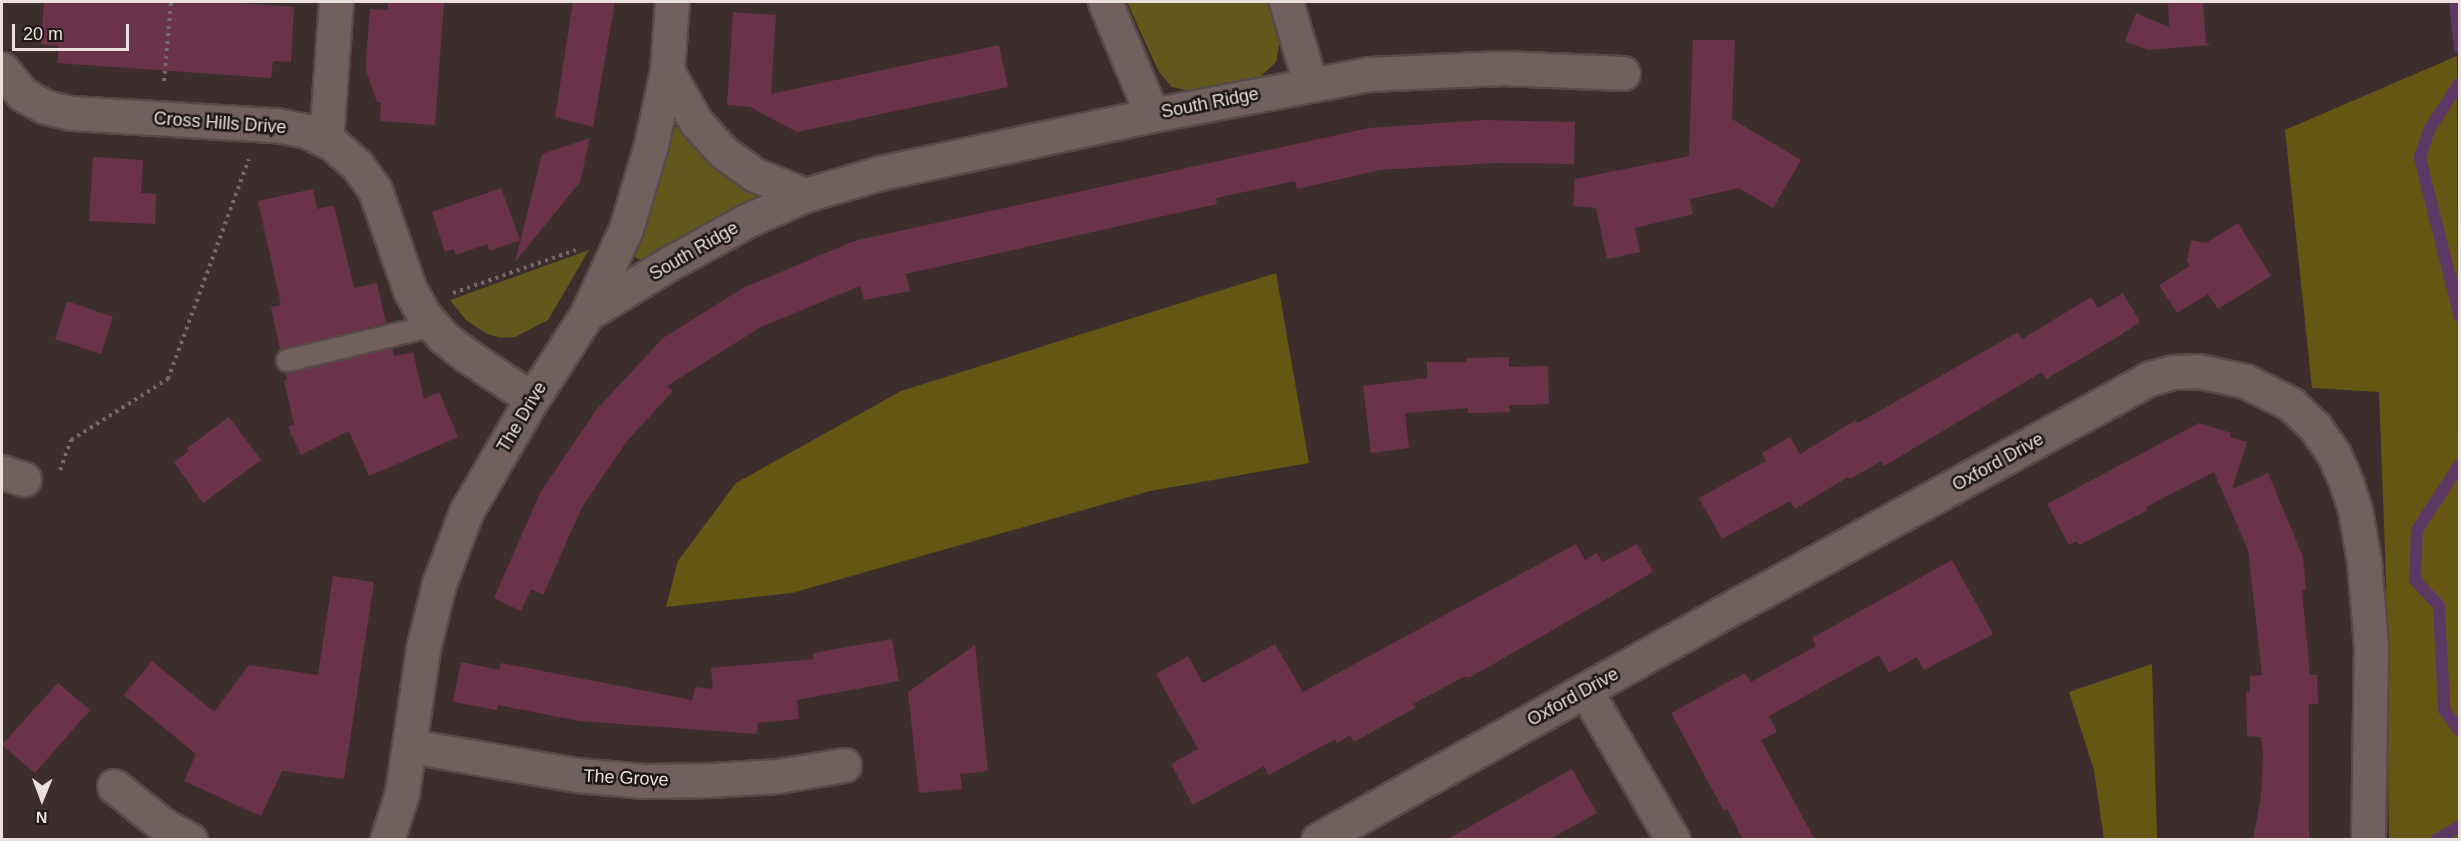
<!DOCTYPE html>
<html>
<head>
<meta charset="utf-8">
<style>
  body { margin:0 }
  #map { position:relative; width:2461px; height:841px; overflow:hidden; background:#3c2e2c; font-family:Helvetica,sans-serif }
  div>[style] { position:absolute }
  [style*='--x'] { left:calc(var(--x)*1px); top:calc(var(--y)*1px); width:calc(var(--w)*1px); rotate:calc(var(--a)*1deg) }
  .green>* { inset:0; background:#64571c }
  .forest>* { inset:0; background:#655713 }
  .stream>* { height:12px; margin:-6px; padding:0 6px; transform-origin:6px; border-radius:6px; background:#5e3864 }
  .building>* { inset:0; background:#6b334a }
  .path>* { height:4px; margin-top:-2px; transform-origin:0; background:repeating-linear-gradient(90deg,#766a68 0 3px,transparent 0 7.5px) }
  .roads { filter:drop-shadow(2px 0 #574b49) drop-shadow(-2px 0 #574b49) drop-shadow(0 2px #574b49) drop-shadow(0 -2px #574b49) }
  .lane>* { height:21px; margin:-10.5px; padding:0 10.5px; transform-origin:10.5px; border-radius:10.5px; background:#70615e }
  .street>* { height:33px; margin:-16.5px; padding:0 16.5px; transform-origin:16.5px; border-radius:16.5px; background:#70615e }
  span { translate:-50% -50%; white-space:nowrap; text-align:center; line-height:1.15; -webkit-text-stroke:5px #1e1817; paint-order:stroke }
  .street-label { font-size:18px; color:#eae1df }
  .frame { position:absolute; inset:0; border:3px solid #eae1df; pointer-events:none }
  .north { position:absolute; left:12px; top:769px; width:60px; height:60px; -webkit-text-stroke:4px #1e1817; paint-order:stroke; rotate:181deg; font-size:16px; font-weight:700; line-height:24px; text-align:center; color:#eae1df }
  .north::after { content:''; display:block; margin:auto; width:21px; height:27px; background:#eae1df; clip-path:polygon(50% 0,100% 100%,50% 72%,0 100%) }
  .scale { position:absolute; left:12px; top:24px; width:117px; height:27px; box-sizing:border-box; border:3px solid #eae1df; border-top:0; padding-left:8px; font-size:18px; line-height:21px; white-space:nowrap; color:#eae1df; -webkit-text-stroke:4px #1e1817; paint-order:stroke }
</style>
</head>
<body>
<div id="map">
  <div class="green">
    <i style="clip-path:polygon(1127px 2px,1270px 2px,1280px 40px,1276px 62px,1260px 77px,1191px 91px,1172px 87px,1159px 72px)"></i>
    <i style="clip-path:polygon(674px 127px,680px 127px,759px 192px,756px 198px,715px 217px,643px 261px,636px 258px,635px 250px,655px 191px,671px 131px)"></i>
    <i style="clip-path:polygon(589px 250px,548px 320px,515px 337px,501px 338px,487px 334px,466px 320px,450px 300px)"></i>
  </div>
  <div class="forest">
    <i style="clip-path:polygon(2457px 56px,2459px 839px,2389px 839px,2386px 578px,2379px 392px,2312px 388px,2285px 130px)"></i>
    <i style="clip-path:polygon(1276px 273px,1309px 463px,1150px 491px,792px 593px,666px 607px,678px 561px,736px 483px,901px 391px)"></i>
    <i style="clip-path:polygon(2152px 664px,2157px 839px,2104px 839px,2094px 770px,2069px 692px)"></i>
  </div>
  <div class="stream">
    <i style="--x:2455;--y:2;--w:46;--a:83.8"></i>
    <i style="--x:2460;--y:82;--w:57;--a:122.9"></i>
    <i style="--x:2429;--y:130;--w:29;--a:108"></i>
    <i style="--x:2420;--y:158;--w:164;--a:75.9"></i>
    <i style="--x:2460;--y:464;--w:79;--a:123.1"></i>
    <i style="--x:2417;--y:530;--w:50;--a:92.3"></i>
    <i style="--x:2415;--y:580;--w:35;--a:47"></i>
    <i style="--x:2439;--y:606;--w:104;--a:87.2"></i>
    <i style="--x:2444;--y:710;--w:26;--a:53"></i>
    <i style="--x:2436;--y:840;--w:28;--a:-30"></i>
  </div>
  <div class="building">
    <i style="clip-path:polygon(44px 2px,225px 2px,294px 7px,291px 62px,273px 61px,271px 78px,57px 63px,59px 46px,41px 44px)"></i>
    <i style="clip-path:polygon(388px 2px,444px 2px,435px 125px,380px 121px,381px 102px,377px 102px,366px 70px,366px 58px,370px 9px,388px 10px)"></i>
    <i style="clip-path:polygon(573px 2px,615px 2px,593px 127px,555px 117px)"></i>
    <i style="clip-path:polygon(2168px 2px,2203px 2px,2206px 43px,2211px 45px,2148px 50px,2125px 41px,2136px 13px,2169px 27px)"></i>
    <i style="clip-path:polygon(733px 12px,776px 15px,771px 94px,999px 45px,1008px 87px,797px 132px,750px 107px,727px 105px)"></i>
    <i style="clip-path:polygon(1693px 40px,1735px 40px,1732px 119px,1801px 160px,1773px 208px,1739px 188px,1690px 199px,1693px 214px,1635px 228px,1640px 252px,1607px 259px,1596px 208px,1573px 206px,1575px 179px,1689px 156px)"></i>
    <i style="clip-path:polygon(1484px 120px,1575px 122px,1574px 164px,1495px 163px,1380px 170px,1297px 189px,1295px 181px,1216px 198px,1217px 204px,906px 274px,910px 291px,864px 300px,860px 286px,761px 327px,667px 386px,673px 391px,627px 441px,582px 507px,543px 595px,531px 589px,521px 611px,494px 598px,541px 491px,597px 409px,663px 338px,743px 288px,854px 241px,1369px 128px)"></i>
    <i style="clip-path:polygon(590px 138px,580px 182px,515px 262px,542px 154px)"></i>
    <i style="clip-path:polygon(93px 157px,143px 160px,141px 193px,156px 194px,155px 224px,89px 221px)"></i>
    <i style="clip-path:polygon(501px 188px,520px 240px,490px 251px,487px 244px,456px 255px,454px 249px,445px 252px,432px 212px)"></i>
    <i style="clip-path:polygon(313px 189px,317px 209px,334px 205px,354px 288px,377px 283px,386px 323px,280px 350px,271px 307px,281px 305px,258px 201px)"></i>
    <i style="clip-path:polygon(2238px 223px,2271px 276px,2218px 309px,2208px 294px,2177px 313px,2159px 285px,2190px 266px,2187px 261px,2191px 240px,2206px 243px)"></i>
    <i style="clip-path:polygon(2123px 293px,2140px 322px,2116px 338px,2046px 379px,2042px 372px,1884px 466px,1881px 461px,1850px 479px,1848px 477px,1795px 509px,1790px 501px,1722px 539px,1699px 498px,1766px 461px,1762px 453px,1790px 437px,1800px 454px,1856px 420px,1858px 423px,2018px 332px,2022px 339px,2091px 297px,2098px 308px)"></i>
    <i style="clip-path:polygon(67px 301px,113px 317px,101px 354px,55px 339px)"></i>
    <i style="clip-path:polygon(392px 348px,394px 356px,413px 352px,424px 399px,439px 392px,458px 437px,369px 476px,349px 431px,301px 455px,288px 427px,294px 424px,284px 381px,287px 380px,285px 372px)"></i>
    <i style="clip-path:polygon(1509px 357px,1509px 367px,1548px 366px,1549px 404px,1509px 405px,1510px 412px,1468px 413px,1468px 408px,1405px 413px,1409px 448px,1371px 453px,1363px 386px,1427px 378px,1427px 362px,1467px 362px,1467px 358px)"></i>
    <i style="clip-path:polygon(229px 417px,261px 460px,203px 503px,174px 462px,189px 451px,187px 448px)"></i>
    <i style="clip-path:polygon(2199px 423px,2231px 433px,2230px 437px,2247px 442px,2232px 489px,2268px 473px,2303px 557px,2306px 589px,2302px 590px,2310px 675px,2317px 675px,2318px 704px,2309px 704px,2309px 840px,2253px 840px,2261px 797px,2263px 753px,2261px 737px,2247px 736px,2246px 692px,2250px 692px,2250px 676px,2262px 675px,2248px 550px,2214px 472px,2146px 507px,2148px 510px,2079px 545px,2077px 541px,2069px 545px,2047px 504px)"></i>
    <i style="clip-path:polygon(1576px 544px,1585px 560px,1597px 553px,1602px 562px,1637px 544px,1653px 572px,1485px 669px,1468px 678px,1466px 676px,1413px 704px,1415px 708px,1354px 742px,1350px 735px,1337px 743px,1335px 739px,1269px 775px,1264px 766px,1193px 805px,1171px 764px,1198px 749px,1156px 674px,1188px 656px,1203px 683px,1275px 644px,1303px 692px)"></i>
    <i style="clip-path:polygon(1952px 560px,1993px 634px,1924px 670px,1917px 657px,1889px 673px,1879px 655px,1769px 716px,1777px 732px,1761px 740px,1815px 840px,1743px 840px,1727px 809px,1724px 811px,1671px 713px,1745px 673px,1751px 682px,1816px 646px,1812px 638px)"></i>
    <i style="clip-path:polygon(333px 576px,374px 582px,344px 779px,282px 771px,261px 816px,184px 781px,196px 754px,124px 695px,152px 661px,214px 712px,249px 665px,318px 675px)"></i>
    <i style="clip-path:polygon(892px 639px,899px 681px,797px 700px,799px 719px,758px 723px,757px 734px,579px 721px,498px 705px,497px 710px,453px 702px,461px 662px,499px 670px,501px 663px,692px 700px,695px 687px,713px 689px,711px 668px,813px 659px,813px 653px)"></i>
    <i style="clip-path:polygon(975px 645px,988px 771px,960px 774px,962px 789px,919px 793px,908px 692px)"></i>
    <i style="clip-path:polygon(58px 683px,90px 710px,35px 773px,2px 745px)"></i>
    <i style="clip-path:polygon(1572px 769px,1597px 813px,1548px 840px,1446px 840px)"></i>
  </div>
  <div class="path">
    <i style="--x:164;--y:81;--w:79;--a:-84.9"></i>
    <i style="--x:453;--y:293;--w:130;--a:-19.3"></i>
    <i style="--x:60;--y:470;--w:32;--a:-70"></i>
    <i style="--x:71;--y:440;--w:115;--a:-32.2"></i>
    <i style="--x:168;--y:379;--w:234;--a:-69.8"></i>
  </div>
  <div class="roads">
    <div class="lane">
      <i style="--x:287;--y:360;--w:150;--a:-13.5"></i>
    </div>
    <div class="street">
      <i style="--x:1105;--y:2;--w:122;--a:67.4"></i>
      <i style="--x:1286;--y:2;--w:84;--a:73.5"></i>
      <i style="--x:2;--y:69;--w:32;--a:51"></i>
      <i style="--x:22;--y:94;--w:26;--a:29"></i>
      <i style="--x:45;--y:107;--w:27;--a:13"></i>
      <i style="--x:71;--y:113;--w:205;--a:3.4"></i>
      <i style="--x:276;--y:125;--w:32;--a:11"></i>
      <i style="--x:307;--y:131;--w:30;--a:27"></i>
      <i style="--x:334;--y:145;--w:30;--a:41"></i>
      <i style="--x:357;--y:165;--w:31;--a:54"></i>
      <i style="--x:375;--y:190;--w:106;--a:70.7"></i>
      <i style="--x:410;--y:290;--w:29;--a:61"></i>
      <i style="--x:424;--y:315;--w:29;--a:49"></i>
      <i style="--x:443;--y:337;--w:29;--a:38"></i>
      <i style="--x:466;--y:355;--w:79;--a:33.7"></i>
      <i style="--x:667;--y:71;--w:59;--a:60.4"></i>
      <i style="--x:696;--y:122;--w:40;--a:48"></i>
      <i style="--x:723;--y:152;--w:39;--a:36"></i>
      <i style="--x:755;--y:175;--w:54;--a:21.8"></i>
      <i style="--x:326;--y:140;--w:138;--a:-85.9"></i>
      <i style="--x:587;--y:314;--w:97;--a:-31.6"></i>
      <i style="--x:670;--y:263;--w:87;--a:-28.9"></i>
      <i style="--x:746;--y:221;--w:64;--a:-23.8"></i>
      <i style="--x:805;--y:195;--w:78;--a:-16.3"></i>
      <i style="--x:880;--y:173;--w:278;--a:-12"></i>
      <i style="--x:1152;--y:115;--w:221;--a:-10.7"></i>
      <i style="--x:1369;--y:74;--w:133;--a:-2.6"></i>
      <i style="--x:1502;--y:68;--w:121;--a:2.4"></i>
      <i style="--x:2;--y:472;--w:23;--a:18"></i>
      <i style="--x:1585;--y:690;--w:174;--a:59.6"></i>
      <i style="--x:410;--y:746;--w:169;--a:9.9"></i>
      <i style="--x:577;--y:775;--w:67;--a:5.1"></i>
      <i style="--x:644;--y:781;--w:67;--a:-0.9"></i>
      <i style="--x:711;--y:780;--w:67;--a:-3.4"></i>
      <i style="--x:778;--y:776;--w:67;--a:-9.5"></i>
      <i style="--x:114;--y:786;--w:63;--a:38.5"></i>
      <i style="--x:163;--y:825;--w:31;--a:29"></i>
      <i style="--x:387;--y:840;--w:49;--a:-72.3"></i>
      <i style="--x:402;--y:793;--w:146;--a:-81.7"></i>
      <i style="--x:423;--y:649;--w:67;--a:-76.2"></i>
      <i style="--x:439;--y:584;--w:77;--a:-69.4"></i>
      <i style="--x:466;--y:512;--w:131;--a:-59.7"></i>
      <i style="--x:532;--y:399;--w:101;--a:-57.1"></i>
      <i style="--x:587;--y:314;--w:94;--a:-65.4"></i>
      <i style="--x:626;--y:229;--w:88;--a:-73.4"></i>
      <i style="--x:651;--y:145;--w:76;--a:-77.8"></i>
      <i style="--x:667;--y:71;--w:69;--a:-85.9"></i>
      <i style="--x:1318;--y:840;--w:485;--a:-29.3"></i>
      <i style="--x:1741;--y:603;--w:468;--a:-28.8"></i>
      <i style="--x:2151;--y:378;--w:24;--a:-15"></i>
      <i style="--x:2174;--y:372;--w:24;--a:-2"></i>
      <i style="--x:2198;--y:371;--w:48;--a:12"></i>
      <i style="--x:2245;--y:381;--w:51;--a:26.6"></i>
      <i style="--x:2291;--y:404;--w:33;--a:44"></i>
      <i style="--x:2315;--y:427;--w:33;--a:55"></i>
      <i style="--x:2334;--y:454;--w:34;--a:67"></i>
      <i style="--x:2347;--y:485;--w:26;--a:72"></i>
      <i style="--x:2355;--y:510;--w:52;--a:80"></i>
      <i style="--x:2364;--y:561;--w:85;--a:85.3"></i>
      <i style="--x:2371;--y:646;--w:194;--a:90.9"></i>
    </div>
  </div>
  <div class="street-label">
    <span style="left:1210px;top:103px;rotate:-11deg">South Ridge</span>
    <span style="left:220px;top:123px;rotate:4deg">Cross Hills Drive</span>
    <span style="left:694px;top:251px;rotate:-30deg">South Ridge</span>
    <span style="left:522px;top:417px;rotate:-59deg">The Drive</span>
    <span style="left:1998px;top:462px;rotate:-29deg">Oxford Drive</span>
    <span style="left:1573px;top:697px;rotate:-29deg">Oxford Drive</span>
    <span style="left:626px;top:778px;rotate:3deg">The Grove</span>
  </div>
  <div class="frame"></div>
  <div class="north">N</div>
  <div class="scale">20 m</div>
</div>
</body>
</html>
